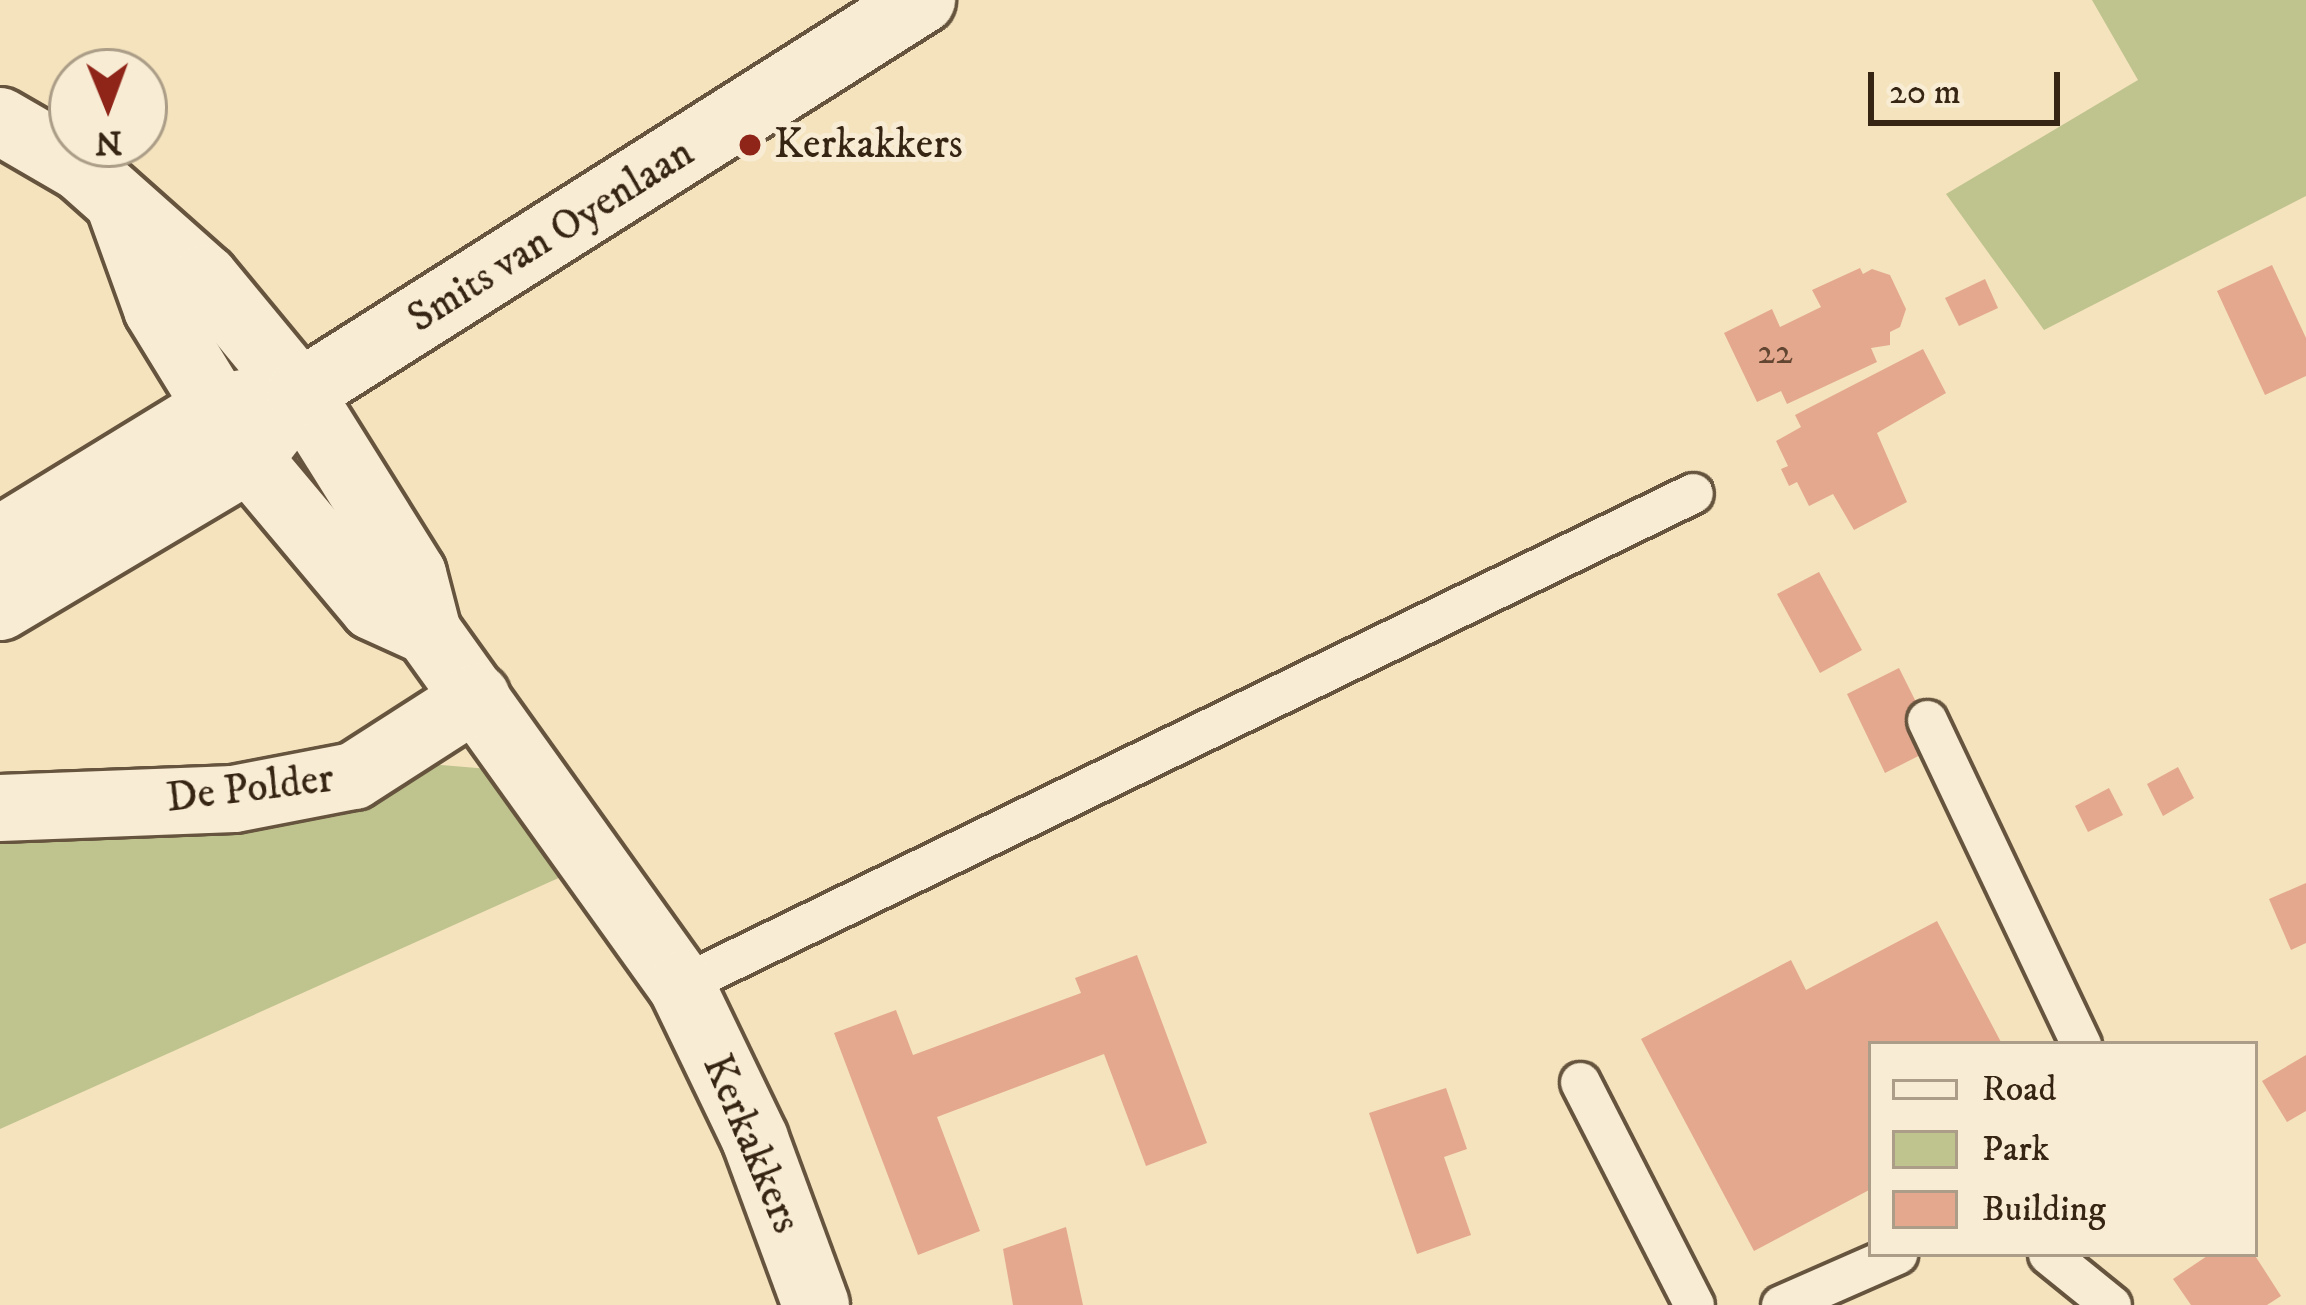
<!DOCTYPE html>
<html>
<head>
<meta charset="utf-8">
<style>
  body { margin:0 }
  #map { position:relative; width:2306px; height:1305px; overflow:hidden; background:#f4e3bd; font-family:"IM FELL DW Pica",serif }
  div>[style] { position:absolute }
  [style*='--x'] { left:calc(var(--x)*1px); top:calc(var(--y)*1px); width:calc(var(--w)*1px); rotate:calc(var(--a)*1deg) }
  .green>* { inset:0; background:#bfc38e }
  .building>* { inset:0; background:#e4a88e }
  .roads { filter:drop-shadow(3px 0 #66543e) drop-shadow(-3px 0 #66543e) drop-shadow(0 3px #66543e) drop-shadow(0 -3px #66543e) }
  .service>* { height:39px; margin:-19.5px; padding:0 19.5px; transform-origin:19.5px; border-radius:19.5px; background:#f8edd4 }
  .minor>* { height:66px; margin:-33px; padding:0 33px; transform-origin:33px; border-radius:33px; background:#f8edd4 }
  .secondary>* { height:66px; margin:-33px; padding:0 33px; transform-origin:33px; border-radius:33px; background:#f8edd4 }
  .dots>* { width:33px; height:33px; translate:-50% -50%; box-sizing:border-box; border:6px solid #f8edd4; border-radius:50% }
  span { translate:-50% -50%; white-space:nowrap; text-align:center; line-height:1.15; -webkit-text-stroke:10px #f8edd4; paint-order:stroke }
  .number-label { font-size:36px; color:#624632 }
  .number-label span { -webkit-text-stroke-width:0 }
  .poi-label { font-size:42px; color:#372514 }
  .left { translate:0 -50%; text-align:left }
  .street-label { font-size:42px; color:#372514 }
  .legend { position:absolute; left:1868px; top:1041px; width:390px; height:216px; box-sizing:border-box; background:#f8edd4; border:3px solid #ab9d87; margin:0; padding:15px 21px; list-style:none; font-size:36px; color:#372514 }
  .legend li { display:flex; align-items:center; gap:24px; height:60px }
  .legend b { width:60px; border:3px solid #ab9d87 }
  .north { position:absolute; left:48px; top:48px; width:120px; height:120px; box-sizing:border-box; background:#f8edd4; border:3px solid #ab9d87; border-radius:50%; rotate:179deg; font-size:33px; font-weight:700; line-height:48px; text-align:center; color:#372514 }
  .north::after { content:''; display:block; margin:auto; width:42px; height:54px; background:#8f2418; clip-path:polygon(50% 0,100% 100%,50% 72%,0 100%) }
  .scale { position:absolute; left:1868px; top:72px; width:192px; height:54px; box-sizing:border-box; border:6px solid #372514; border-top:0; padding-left:15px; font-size:36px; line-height:42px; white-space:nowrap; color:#372514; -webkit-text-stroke:9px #f8edd4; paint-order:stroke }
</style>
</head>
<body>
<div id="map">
  <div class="green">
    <i style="clip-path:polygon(2092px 0,2306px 0,2306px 196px,2044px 330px,1946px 194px,2138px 80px)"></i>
    <i style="clip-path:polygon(417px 763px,489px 769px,563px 876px,0 1129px,0 837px,340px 816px)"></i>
  </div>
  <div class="building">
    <i style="clip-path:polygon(2272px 265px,2306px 338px,2306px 376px,2265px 395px,2217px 291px)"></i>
    <i style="clip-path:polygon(1860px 268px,1863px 274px,1872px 269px,1890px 275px,1906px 309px,1900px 327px,1890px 332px,1890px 345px,1871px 348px,1877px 362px,1787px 404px,1781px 391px,1757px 402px,1724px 333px,1772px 309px,1780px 327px,1821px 307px,1812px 290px)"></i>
    <i style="clip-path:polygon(1985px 279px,1998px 308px,1959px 326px,1945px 298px)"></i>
    <i style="clip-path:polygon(1923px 349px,1946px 393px,1877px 433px,1907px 502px,1854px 530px,1833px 494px,1809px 506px,1797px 482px,1789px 486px,1781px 469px,1788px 466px,1776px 441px,1801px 427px,1795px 415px)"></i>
    <i style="clip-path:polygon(1819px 572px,1862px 650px,1820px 673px,1777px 594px)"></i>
    <i style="clip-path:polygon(1899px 668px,1938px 746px,1885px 773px,1847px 694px)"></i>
    <i style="clip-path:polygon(2178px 767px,2194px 798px,2163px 816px,2147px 784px)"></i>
    <i style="clip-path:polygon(2109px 788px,2123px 815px,2088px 832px,2075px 806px)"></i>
    <i style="clip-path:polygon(2306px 883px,2306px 943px,2291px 950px,2269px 899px)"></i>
    <i style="clip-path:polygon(1937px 921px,2002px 1044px,1871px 1044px,1871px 1189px,1754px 1251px,1641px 1039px,1791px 960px,1806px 990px)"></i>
    <i style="clip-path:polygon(1137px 955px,1207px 1143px,1146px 1166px,1104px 1054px,937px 1117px,980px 1231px,918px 1255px,834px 1033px,896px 1010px,913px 1055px,1081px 993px,1075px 978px)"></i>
    <i style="clip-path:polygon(2306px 1055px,2306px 1111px,2287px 1122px,2262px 1081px)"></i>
    <i style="clip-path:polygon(1446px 1088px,1467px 1149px,1444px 1157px,1471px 1235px,1417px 1254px,1369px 1113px)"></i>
    <i style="clip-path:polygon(1066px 1227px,1083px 1305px,1013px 1305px,1003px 1249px)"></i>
    <i style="clip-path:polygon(2210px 1254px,2254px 1254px,2281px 1296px,2267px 1305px,2191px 1305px,2173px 1279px)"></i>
  </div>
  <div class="roads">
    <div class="service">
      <i style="--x:1927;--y:720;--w:359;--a:64.6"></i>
      <i style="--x:681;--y:985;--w:1125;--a:-25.93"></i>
      <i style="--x:1580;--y:1082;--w:250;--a:62.9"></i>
      <i style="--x:2048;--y:1254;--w:81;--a:39"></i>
      <i style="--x:1781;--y:1305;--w:127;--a:-23.7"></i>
    </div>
    <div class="minor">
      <i style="--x:0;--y:121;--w:94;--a:30.1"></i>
      <i style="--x:81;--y:168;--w:166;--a:41.6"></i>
      <i style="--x:205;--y:278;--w:149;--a:50.4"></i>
      <i style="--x:300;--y:393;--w:213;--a:58"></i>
      <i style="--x:413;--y:574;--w:60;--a:75.5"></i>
      <i style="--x:428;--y:632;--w:434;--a:54.4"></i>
      <i style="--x:681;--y:985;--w:171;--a:64.3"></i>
      <i style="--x:755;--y:1139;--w:177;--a:69.8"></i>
      <i style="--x:120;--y:206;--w:109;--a:70.2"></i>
      <i style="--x:157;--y:309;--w:176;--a:58.5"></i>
      <i style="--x:249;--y:459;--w:193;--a:50"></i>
      <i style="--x:373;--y:607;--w:60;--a:24.4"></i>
      <i style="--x:0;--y:808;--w:234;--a:-2.2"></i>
      <i style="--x:234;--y:799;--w:122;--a:-10.9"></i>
      <i style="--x:354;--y:776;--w:146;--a:-32.7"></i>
    </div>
    <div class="secondary">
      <i style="--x:0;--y:540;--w:252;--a:-31.5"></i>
      <i style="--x:215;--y:408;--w:86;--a:-10"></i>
      <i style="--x:0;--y:607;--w:290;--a:-30.7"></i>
      <i style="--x:249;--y:459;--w:83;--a:-52.3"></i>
      <i style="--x:300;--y:393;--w:736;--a:-32.29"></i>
    </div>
  </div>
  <div class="dots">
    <i style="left:750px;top:145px;background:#8f2418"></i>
  </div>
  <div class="number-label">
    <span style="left:1775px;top:353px">22</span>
  </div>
  <div class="poi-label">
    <span class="left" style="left:774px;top:145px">Kerkakkers</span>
  </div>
  <div class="street-label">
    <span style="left:551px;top:236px;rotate:-32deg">Smits van Oyenlaan</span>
    <span style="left:250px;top:789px;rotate:-7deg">De Polder</span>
    <span style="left:751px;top:1144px;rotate:67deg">Kerkakkers</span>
  </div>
  <ul class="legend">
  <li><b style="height:15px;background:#f8edd4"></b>Road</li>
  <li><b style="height:33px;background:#bfc38e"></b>Park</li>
  <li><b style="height:33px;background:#e4a88e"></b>Building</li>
  </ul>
  <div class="north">N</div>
  <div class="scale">20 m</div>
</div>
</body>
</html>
